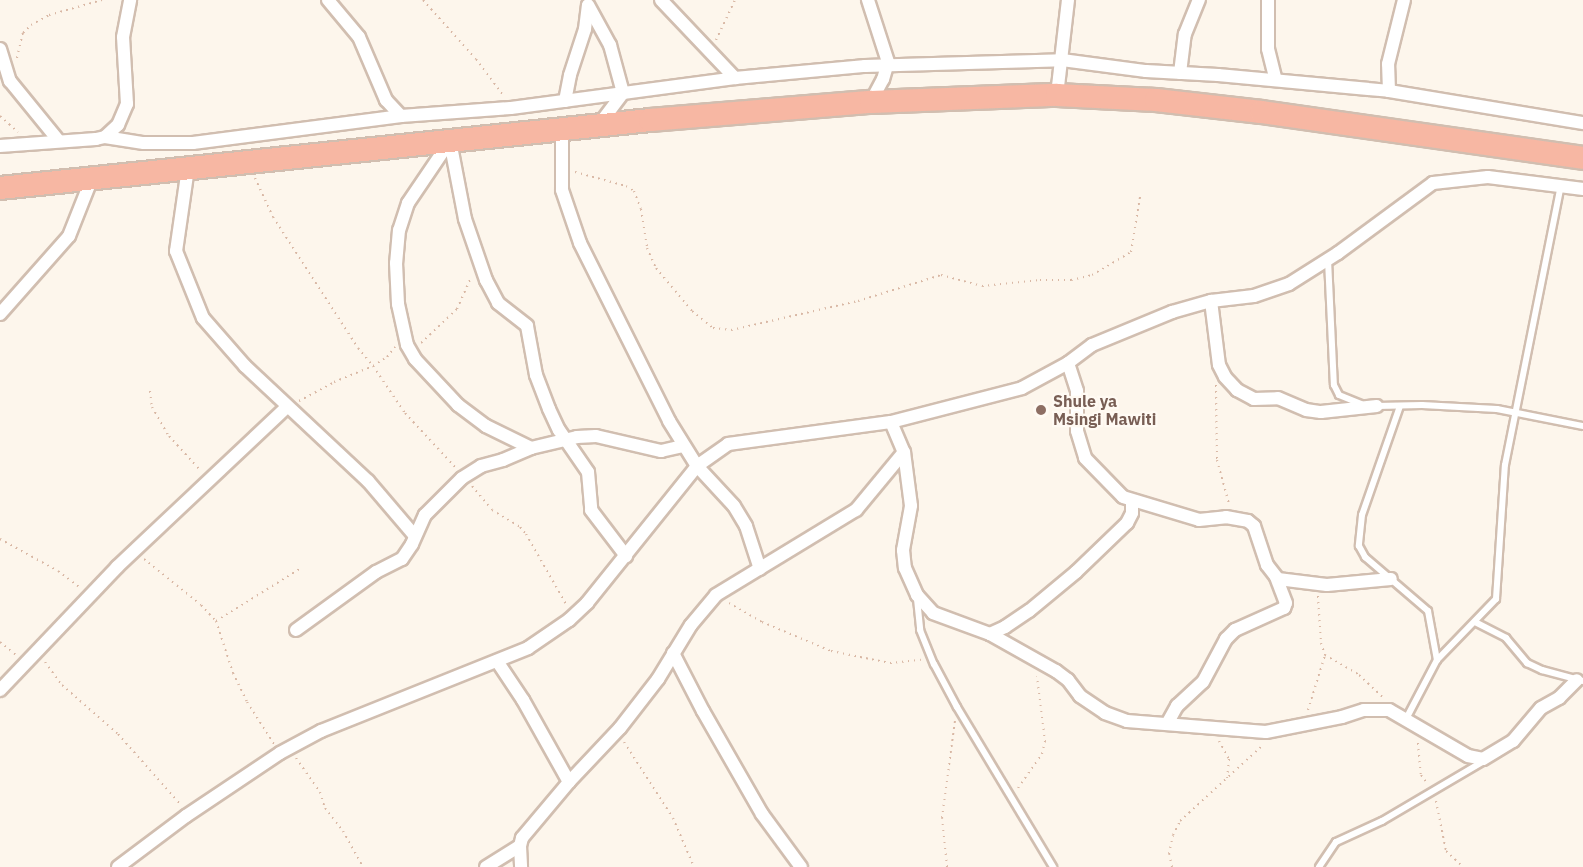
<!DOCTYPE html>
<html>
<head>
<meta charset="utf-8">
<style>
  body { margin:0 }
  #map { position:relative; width:1583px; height:867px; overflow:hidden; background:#fdf6ec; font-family:"IBM Plex Sans",sans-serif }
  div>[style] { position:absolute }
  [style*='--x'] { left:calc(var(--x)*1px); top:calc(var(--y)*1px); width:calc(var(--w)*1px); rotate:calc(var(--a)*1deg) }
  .path>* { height:2px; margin-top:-1px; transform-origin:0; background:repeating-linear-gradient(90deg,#d9b8a5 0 1.5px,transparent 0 6px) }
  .roads { filter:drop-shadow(2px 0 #d1beb0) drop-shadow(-2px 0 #d1beb0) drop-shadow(0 2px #d1beb0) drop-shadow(0 -2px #d1beb0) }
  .lane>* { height:6px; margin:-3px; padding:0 3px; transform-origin:3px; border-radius:3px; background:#fff }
  .street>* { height:12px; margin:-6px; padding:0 6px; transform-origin:6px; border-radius:6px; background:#fff }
  .highway>* { height:22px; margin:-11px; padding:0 11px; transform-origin:11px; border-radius:11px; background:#f7b7a3 }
  .dots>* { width:16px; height:16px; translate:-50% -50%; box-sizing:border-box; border:3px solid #fffaf3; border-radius:50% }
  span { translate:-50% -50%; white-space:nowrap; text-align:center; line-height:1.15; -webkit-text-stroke:4.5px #fffaf3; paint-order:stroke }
  .education-label { font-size:16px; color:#785e54; font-weight:700 }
  .left { translate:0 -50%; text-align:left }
</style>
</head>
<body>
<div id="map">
  <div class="path">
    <i style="--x:423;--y:0;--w:79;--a:48.1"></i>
    <i style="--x:476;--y:59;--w:45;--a:53.1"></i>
    <i style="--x:716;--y:40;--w:44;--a:-64.6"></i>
    <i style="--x:17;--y:58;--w:26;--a:-77"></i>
    <i style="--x:23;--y:33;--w:11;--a:-45"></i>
    <i style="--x:31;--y:25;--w:21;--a:-29"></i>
    <i style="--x:49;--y:15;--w:55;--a:-15.8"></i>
    <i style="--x:0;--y:116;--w:24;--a:42"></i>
    <i style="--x:575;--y:172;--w:53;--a:15.4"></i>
    <i style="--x:626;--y:186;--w:9;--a:32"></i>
    <i style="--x:634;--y:191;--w:19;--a:69"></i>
    <i style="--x:641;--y:209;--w:39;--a:81"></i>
    <i style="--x:647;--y:248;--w:22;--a:66"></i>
    <i style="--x:656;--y:268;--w:56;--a:50.1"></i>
    <i style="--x:692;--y:311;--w:27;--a:39"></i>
    <i style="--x:713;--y:328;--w:18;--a:6"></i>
    <i style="--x:731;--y:330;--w:130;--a:-12.9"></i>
    <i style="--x:858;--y:301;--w:87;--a:-17.4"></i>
    <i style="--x:941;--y:275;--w:42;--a:15"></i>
    <i style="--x:982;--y:286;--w:58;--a:-5.9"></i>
    <i style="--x:1040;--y:280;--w:31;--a:0"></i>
    <i style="--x:1071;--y:280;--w:22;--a:-13"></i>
    <i style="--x:1092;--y:275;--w:45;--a:-30.5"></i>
    <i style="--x:1131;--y:252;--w:56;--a:-80.7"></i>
    <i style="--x:255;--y:178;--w:43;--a:65.2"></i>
    <i style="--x:273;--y:217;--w:156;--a:57"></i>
    <i style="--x:358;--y:348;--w:23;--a:50"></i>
    <i style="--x:373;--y:366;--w:57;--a:55.8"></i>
    <i style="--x:405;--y:413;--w:75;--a:47.2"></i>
    <i style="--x:421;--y:343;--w:50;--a:-43.4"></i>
    <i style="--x:457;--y:309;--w:35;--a:-66"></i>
    <i style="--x:1216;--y:385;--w:75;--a:89.2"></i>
    <i style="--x:1217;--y:460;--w:46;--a:74.7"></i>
    <i style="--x:150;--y:391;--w:16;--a:83"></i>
    <i style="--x:152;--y:407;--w:34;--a:60"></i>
    <i style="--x:169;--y:436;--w:47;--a:47.6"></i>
    <i style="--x:299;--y:401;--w:40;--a:-28"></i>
    <i style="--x:334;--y:382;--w:42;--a:-22.3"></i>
    <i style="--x:373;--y:366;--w:17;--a:-33"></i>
    <i style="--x:387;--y:357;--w:13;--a:-51"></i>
    <i style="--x:472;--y:486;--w:31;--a:50"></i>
    <i style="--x:492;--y:510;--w:33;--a:31"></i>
    <i style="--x:520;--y:527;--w:9;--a:49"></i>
    <i style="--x:526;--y:534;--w:83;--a:60.3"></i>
    <i style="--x:0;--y:539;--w:66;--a:28.9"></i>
    <i style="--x:58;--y:571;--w:26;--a:37"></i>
    <i style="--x:144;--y:559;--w:73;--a:38.9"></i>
    <i style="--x:201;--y:605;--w:22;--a:47"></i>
    <i style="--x:216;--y:621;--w:55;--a:71.9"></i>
    <i style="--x:233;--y:673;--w:32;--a:64"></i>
    <i style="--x:247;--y:702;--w:50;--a:57.3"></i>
    <i style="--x:1318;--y:596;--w:47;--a:86.3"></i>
    <i style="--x:1321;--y:643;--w:13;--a:72"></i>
    <i style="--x:1325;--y:655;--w:39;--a:30"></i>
    <i style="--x:1359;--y:675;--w:33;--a:43"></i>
    <i style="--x:729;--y:603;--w:38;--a:30"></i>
    <i style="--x:762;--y:622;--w:75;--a:22.8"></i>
    <i style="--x:831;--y:651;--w:60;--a:11.5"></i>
    <i style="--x:890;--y:663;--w:31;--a:-6"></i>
    <i style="--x:216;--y:621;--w:100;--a:-31.9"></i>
    <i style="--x:0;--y:642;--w:21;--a:39"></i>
    <i style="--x:45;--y:662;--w:29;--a:54"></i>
    <i style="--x:62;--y:685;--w:74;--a:41.2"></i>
    <i style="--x:118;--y:734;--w:95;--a:48.4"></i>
    <i style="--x:1308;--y:710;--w:58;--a:-72.8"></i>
    <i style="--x:1219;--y:741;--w:21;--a:61"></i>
    <i style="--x:1229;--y:759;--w:19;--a:96"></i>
    <i style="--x:624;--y:742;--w:90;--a:57.2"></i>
    <i style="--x:673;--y:818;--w:53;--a:66.8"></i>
    <i style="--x:1418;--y:743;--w:32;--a:85"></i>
    <i style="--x:1421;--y:775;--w:10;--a:53"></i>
    <i style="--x:296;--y:758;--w:42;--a:54.8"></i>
    <i style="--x:320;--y:792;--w:17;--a:73"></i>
    <i style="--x:325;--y:808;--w:29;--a:52"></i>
    <i style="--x:343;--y:831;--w:41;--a:60.9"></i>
    <i style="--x:1018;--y:788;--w:42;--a:-54.8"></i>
    <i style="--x:1042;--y:754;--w:12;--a:-76"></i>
    <i style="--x:1045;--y:742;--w:66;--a:-96.9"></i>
    <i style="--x:1436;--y:801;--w:51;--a:78.7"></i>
    <i style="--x:1446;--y:851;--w:23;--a:43"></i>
    <i style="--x:947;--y:867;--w:49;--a:-95.8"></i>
    <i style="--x:942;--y:818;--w:98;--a:-82.4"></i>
    <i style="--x:1172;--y:867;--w:13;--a:-103"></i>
    <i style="--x:1169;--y:854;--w:19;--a:-78"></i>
    <i style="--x:1173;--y:835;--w:16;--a:-63"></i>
    <i style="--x:1180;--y:821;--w:113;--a:-42.5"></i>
  </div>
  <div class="roads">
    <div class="lane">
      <i style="--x:1328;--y:260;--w:125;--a:87.3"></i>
      <i style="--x:1334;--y:385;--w:11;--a:63"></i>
      <i style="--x:1339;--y:395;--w:24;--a:22"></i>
      <i style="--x:1377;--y:406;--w:45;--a:-1.3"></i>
      <i style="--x:1422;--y:405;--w:75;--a:3.1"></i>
      <i style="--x:1497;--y:409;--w:88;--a:11.2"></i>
      <i style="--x:1400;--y:406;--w:115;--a:109.2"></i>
      <i style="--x:1362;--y:515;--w:31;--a:96"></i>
      <i style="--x:1359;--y:546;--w:13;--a:61"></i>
      <i style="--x:1365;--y:557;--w:83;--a:40.6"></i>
      <i style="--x:1428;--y:611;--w:50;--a:79.6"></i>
      <i style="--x:917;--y:599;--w:31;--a:84"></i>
      <i style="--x:920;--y:630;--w:37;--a:68"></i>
      <i style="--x:934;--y:664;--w:49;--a:61.9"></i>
      <i style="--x:957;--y:707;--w:187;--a:59"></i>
      <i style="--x:1475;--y:622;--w:35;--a:27"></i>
      <i style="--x:1506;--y:638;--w:33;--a:50"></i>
      <i style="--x:1527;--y:663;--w:17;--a:25"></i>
      <i style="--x:1542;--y:670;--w:42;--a:15"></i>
      <i style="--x:1406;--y:719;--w:67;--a:-62.3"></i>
      <i style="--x:1437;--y:660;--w:85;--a:-46"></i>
      <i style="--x:1496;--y:599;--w:134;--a:-86.2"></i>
      <i style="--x:1505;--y:465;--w:285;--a:-78.7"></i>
      <i style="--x:1319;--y:867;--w:30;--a:-56"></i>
      <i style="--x:1336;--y:842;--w:51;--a:-24.5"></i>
      <i style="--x:1382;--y:821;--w:118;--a:-30.5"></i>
    </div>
    <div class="street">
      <i style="--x:328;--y:0;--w:48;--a:50"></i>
      <i style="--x:359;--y:37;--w:69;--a:66.8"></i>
      <i style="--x:386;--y:100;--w:22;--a:47"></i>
      <i style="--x:661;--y:0;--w:108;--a:46.5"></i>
      <i style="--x:868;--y:0;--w:65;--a:72.1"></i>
      <i style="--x:888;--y:62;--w:18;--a:106"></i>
      <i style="--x:883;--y:79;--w:26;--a:118"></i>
      <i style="--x:1268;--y:0;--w:49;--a:90"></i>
      <i style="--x:1268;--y:49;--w:32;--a:76"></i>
      <i style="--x:588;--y:5;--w:46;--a:61.2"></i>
      <i style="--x:610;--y:45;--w:50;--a:74.8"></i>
      <i style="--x:623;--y:93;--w:39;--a:127"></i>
      <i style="--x:0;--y:49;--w:34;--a:73"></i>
      <i style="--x:10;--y:81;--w:77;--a:50.8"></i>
      <i style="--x:1180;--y:73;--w:39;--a:-83"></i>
      <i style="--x:1185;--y:34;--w:37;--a:-68"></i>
      <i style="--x:1389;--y:91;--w:27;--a:-92"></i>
      <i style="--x:1388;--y:64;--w:66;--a:-76"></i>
      <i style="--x:1057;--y:95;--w:96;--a:-83.4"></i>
      <i style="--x:565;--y:101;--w:26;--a:-79"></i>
      <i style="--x:570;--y:75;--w:48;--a:-71.9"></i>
      <i style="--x:585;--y:29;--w:23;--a:-83"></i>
      <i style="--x:562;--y:129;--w:61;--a:90"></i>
      <i style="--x:562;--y:190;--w:56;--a:71.2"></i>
      <i style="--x:580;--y:243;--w:199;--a:63.4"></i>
      <i style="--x:669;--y:421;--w:53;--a:58.1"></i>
      <i style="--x:697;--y:466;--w:54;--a:47.2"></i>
      <i style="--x:734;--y:506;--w:23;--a:59"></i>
      <i style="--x:746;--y:526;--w:45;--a:72"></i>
      <i style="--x:105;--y:137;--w:39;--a:9"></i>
      <i style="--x:144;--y:143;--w:49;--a:0"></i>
      <i style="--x:193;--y:143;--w:210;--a:-7.4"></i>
      <i style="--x:401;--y:116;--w:110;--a:-4.2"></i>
      <i style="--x:511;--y:108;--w:226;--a:-7.6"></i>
      <i style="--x:735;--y:78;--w:131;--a:-5.3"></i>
      <i style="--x:865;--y:66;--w:197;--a:-1.7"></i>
      <i style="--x:1062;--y:60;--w:85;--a:7.5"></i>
      <i style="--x:1146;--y:71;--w:72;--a:3.2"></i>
      <i style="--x:1218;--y:75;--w:172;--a:5.3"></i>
      <i style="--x:1389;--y:91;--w:197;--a:9.4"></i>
      <i style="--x:450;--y:141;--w:79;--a:79.1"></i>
      <i style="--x:465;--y:219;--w:65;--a:71"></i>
      <i style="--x:486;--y:280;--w:26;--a:62"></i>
      <i style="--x:498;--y:303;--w:37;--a:38"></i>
      <i style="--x:527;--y:326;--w:50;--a:79.6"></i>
      <i style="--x:536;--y:375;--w:36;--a:69"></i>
      <i style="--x:549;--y:409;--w:23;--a:65"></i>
      <i style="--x:559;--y:430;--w:51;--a:55.4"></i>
      <i style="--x:588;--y:472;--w:38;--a:85"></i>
      <i style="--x:591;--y:510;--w:58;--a:52.7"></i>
      <i style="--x:450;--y:141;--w:75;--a:124.1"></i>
      <i style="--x:408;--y:203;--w:28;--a:108"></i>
      <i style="--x:399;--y:230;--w:33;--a:95"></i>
      <i style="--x:396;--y:263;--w:41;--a:87.2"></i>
      <i style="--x:398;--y:304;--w:42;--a:77.6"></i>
      <i style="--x:407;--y:345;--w:16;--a:60"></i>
      <i style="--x:415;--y:359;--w:63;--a:46.9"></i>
      <i style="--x:458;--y:405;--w:35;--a:37"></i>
      <i style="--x:486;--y:426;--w:50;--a:26.1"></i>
      <i style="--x:0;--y:146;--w:96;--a:-4.2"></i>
      <i style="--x:96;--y:139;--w:9;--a:-13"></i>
      <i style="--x:105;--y:137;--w:18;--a:-43"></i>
      <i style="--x:118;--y:125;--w:23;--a:-67"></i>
      <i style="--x:127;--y:104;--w:67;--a:-93.4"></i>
      <i style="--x:123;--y:37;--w:38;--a:-79"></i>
      <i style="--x:188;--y:168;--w:84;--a:98.2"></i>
      <i style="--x:176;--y:251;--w:72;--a:68.1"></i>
      <i style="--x:203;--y:318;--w:64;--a:48.8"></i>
      <i style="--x:245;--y:366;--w:168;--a:43.1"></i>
      <i style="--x:368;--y:481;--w:72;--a:49.5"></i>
      <i style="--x:1211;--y:301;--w:64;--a:82.9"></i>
      <i style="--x:1219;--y:365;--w:13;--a:63"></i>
      <i style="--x:1225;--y:377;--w:18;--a:47"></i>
      <i style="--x:1237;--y:390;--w:19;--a:28"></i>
      <i style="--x:1254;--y:399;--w:24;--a:-2"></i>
      <i style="--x:1278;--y:398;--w:30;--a:23"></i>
      <i style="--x:1306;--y:410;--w:15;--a:8"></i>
      <i style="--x:1321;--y:412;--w:56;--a:-6.1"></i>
      <i style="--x:0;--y:314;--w:104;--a:-48.5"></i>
      <i style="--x:69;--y:236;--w:62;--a:-68.4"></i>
      <i style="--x:1068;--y:363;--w:29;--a:72"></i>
      <i style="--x:1077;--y:391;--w:40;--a:90"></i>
      <i style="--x:1077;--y:431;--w:28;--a:73"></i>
      <i style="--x:1085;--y:458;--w:54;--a:45.7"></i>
      <i style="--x:1123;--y:497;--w:79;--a:16.8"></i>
      <i style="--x:1199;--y:520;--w:27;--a:-6"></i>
      <i style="--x:1226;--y:517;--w:22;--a:10"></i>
      <i style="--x:1248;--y:521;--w:8;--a:40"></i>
      <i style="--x:1254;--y:526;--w:41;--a:71.6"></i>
      <i style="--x:1267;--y:565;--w:18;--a:52"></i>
      <i style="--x:1278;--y:579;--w:49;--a:7"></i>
      <i style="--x:1327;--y:585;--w:64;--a:-5.4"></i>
      <i style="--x:891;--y:422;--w:33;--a:67"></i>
      <i style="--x:904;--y:452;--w:54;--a:82.6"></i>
      <i style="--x:911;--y:506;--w:45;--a:100.3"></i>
      <i style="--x:903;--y:550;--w:18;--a:84"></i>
      <i style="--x:905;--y:568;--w:30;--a:66"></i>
      <i style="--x:917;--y:595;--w:24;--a:48"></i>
      <i style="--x:933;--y:613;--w:61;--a:20.2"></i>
      <i style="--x:990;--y:634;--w:76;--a:29.3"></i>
      <i style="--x:1056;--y:671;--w:15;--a:37"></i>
      <i style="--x:1068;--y:680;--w:20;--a:53"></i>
      <i style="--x:1080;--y:696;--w:30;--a:34"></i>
      <i style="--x:1105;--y:713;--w:23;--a:20"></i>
      <i style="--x:1127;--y:721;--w:139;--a:4.5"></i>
      <i style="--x:1266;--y:732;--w:77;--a:-11.2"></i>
      <i style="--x:1342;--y:717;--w:23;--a:-18"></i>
      <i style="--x:1364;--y:710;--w:25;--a:0"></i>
      <i style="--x:1389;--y:710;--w:91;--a:30.2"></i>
      <i style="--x:1468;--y:756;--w:15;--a:11"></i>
      <i style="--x:1483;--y:759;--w:35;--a:-31"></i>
      <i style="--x:1513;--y:741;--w:43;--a:-49.7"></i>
      <i style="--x:1541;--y:708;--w:21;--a:-29"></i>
      <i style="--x:1559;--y:698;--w:25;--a:-45"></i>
      <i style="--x:296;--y:630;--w:99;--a:-35.9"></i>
      <i style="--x:376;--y:572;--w:29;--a:-27"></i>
      <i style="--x:402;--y:559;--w:18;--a:-56"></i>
      <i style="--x:412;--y:544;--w:32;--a:-66"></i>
      <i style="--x:425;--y:515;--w:52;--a:-45"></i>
      <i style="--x:462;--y:478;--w:22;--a:-32"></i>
      <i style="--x:481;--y:466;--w:23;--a:-15"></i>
      <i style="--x:503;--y:460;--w:30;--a:-23"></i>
      <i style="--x:531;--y:448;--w:47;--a:-13.4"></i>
      <i style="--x:577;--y:437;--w:19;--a:-3"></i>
      <i style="--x:596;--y:436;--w:67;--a:13"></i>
      <i style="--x:661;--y:451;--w:23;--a:-13"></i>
      <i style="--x:990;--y:634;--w:17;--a:-25"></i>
      <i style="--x:1005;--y:627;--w:29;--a:-34"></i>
      <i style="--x:1029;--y:611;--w:61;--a:-39.7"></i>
      <i style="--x:1076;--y:572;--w:71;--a:-43.9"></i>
      <i style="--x:1127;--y:523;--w:11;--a:-63"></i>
      <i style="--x:1132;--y:513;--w:12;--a:-90"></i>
      <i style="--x:673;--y:653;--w:65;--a:62.7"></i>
      <i style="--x:703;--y:711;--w:119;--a:60.2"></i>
      <i style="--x:762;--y:814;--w:66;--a:53.7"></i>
      <i style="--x:497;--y:661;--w:47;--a:56.3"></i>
      <i style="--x:523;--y:700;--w:94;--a:60.7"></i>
      <i style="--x:569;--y:782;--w:73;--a:130"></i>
      <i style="--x:522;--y:838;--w:8;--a:104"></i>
      <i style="--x:520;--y:846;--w:21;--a:87"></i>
      <i style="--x:0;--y:690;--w:170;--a:-46.4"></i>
      <i style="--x:117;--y:567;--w:233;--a:-43.3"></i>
      <i style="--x:1167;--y:724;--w:21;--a:-61"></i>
      <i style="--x:1177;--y:706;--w:35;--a:-43"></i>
      <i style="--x:1203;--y:682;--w:49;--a:-61.9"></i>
      <i style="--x:1226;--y:639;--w:13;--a:-45"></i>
      <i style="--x:1235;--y:630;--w:54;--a:-24.2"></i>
      <i style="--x:1284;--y:608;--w:5;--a:-68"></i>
      <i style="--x:1286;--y:603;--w:28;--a:-111"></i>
      <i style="--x:569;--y:782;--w:74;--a:-46.6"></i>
      <i style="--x:620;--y:728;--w:62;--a:-52.2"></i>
      <i style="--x:658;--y:679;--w:63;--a:-58.6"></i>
      <i style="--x:691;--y:625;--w:39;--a:-50"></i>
      <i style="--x:716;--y:595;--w:164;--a:-31.3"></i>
      <i style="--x:856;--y:510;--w:75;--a:-50.4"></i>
      <i style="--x:118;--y:867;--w:85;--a:-36.9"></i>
      <i style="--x:186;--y:816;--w:113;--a:-33.8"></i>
      <i style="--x:280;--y:753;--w:47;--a:-28.2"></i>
      <i style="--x:321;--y:731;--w:223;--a:-21.8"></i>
      <i style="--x:528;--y:648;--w:50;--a:-34.3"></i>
      <i style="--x:569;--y:620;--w:25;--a:-43"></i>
      <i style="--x:587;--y:603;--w:176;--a:-51.2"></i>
      <i style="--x:697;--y:466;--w:38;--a:-35"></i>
      <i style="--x:728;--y:444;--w:164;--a:-7.7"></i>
      <i style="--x:891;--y:422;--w:135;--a:-14.5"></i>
      <i style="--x:1022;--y:388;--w:52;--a:-28.5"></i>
      <i style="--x:1068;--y:363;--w:30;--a:-37"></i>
      <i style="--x:1092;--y:345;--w:87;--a:-22.4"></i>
      <i style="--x:1172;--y:312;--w:41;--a:-15.8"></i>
      <i style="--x:1211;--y:301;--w:43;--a:-6.6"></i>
      <i style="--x:1254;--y:296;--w:37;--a:-19"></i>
      <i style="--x:1289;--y:284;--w:58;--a:-32.3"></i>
      <i style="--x:1338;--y:253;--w:118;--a:-36.4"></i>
      <i style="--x:1433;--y:183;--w:55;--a:-6.2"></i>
      <i style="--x:1488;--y:177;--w:96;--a:7.2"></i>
      <i style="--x:486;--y:867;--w:40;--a:-32"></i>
    </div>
    <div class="highway">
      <i style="--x:0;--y:188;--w:654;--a:-5.97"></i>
      <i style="--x:650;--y:120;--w:222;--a:-4.7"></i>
      <i style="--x:871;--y:102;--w:186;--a:-2.2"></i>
      <i style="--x:1057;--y:95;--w:99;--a:2.9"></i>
      <i style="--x:1156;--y:100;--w:106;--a:6.5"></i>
      <i style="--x:1261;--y:112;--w:325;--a:8.1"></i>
    </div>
  </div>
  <div class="dots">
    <i style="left:1041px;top:410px;background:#8d6e63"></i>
  </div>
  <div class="education-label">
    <span class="left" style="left:1053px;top:410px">Shule ya<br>Msingi Mawiti</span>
  </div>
</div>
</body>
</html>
